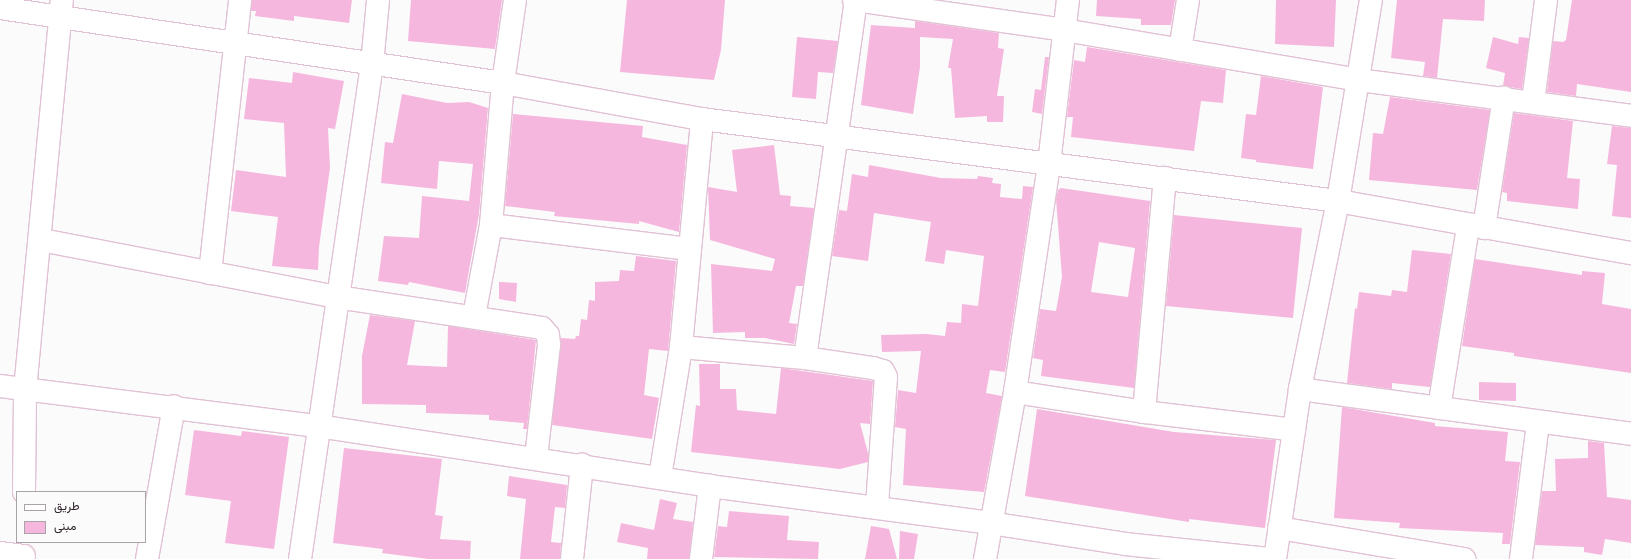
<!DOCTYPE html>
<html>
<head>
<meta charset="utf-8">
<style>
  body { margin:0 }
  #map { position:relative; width:1631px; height:559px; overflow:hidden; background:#fbfbfb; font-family:Signika,Vazirmatn,sans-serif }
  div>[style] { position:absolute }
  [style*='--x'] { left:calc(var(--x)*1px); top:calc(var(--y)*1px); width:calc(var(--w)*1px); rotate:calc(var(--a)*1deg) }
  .building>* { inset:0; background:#f6b7df }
  .roads { filter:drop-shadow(1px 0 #e1c1d4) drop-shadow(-1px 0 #e1c1d4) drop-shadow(0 1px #e1c1d4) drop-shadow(0 -1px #e1c1d4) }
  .minor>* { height:22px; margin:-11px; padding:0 11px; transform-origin:11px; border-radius:11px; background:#fff }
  span { translate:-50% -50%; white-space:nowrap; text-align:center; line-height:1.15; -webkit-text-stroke:3px #fbfbfb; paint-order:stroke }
  .legend { position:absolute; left:16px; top:491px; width:130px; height:52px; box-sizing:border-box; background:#fbfbfb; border:1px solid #a9a4a7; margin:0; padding:5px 7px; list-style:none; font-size:12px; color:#2e222a }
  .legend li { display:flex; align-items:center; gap:8px; height:20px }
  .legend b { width:20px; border:1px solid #a9a4a7 }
</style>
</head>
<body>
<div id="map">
  <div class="building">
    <i style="clip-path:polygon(252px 0,352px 0,349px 23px,294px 16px,294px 21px,255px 16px,256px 11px,251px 11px)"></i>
    <i style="clip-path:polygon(411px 0,502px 0,495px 49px,408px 41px)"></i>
    <i style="clip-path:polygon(627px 0,725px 0,721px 50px,714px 80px,620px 72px)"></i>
    <i style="clip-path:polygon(1097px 0,1175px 0,1171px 25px,1141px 25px,1141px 19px,1096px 16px)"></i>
    <i style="clip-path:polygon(1276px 0,1336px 0,1334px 47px,1275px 44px)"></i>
    <i style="clip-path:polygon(1397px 0,1485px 0,1484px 21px,1443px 19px,1437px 78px,1423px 76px,1425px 62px,1391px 58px)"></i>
    <i style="clip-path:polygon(1572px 0,1631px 0,1631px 92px,1577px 84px,1576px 96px,1547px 92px,1553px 41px,1563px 42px,1566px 40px)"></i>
    <i style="clip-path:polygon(915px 21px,999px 33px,998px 48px,1004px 49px,997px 96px,1004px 96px,1003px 122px,987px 122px,987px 116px,955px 118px,951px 68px,948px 68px,953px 39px,920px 37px,920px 67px,913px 114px,861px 105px,871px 25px,915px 28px)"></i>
    <i style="clip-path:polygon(797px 37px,838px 41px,833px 73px,818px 72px,816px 99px,792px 97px)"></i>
    <i style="clip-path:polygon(1493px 37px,1518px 44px,1519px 37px,1529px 38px,1522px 89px,1503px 86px,1505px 73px,1486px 68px)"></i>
    <i style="clip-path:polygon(1087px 47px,1226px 70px,1223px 103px,1201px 101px,1194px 151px,1071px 137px,1073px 117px,1067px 117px,1074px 60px,1085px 62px)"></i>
    <i style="clip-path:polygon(1045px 57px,1049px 57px,1042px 114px,1032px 112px,1035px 89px,1041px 90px)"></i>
    <i style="clip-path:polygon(293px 72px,344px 81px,335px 129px,328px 128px,330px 168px,319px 247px,318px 270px,272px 266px,278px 217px,231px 211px,236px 170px,286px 177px,284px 123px,244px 119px,249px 78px,292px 83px)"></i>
    <i style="clip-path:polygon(1261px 76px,1323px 87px,1313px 169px,1256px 162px,1256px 160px,1241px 158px,1246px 114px,1256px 115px)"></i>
    <i style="clip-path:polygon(402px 94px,447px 103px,469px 102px,488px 108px,479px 214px,465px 293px,409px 282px,408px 285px,378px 281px,384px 236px,419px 238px,422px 196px,469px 201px,473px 164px,439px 161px,437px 189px,381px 183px,385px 142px,393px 143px)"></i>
    <i style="clip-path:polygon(1390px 97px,1490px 110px,1477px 190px,1369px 180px,1373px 133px,1383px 134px)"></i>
    <i style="clip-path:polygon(1514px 113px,1573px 121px,1567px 178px,1580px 179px,1578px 209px,1507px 201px,1507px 193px,1502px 192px)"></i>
    <i style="clip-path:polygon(513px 114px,643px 126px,642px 137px,687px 145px,679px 232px,639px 221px,639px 224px,554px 216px,555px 212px,505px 206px)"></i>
    <i style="clip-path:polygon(1612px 126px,1631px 128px,1631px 218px,1612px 216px,1617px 165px,1607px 164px)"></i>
    <i style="clip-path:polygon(774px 145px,780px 195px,791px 196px,790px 206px,814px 208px,803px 286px,796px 286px,789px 323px,797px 324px,794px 344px,765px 338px,745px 338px,745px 332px,713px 333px,711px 264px,772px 271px,775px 259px,710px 240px,708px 187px,737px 192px,732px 150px)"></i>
    <i style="clip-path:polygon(869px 165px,941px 178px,977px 179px,978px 176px,993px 178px,992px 183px,1001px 184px,1000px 197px,1022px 199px,1023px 186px,1033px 187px,1005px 372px,990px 370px,986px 393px,1002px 396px,984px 492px,903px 485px,906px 429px,895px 427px,898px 390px,916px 393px,921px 351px,882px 352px,881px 335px,926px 334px,945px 336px,947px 322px,961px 323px,962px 304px,978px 306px,984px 256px,946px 250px,944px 264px,925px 261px,931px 222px,874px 213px,868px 261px,832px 256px,839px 210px,847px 211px,852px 174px,868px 177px)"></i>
    <i style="clip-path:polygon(evenodd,1061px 188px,1150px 201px,1134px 388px,1041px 376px,1043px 360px,1033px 358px,1040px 309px,1056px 311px,1062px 277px,1056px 199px,1058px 190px,1061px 188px,1099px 242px,1135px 248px,1128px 297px,1091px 292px,1099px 242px)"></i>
    <i style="clip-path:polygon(1174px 215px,1302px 228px,1293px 318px,1166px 306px)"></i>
    <i style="clip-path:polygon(1412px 250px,1451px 254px,1430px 387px,1392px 383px,1392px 389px,1347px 383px,1355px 308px,1357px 309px,1359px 292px,1391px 296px,1392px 290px,1407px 292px)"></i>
    <i style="clip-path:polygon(636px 256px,676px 261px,668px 351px,649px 349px,644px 395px,659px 398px,652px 439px,552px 425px,561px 338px,575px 339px,576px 336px,579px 336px,581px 319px,587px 320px,589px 300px,595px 301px,595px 282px,619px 281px,620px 270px,634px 271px)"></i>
    <i style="clip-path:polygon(1475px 259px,1582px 275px,1582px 271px,1605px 273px,1602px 304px,1631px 309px,1631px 373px,1514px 356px,1514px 353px,1462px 346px)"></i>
    <i style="clip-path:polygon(499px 282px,517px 283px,516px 302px,499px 299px)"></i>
    <i style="clip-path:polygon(370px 315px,415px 321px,407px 365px,447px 367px,448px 326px,536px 340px,527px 429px,523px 429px,524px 423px,489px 420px,489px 415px,426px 413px,426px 405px,362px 404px,362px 356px)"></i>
    <i style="clip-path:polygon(699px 364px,720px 364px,720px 389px,736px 389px,737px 410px,776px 414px,781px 368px,873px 381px,870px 424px,860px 423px,868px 453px,868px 462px,840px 469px,691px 452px,696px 405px,700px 406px)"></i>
    <i style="clip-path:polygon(1479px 382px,1516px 383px,1516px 401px,1479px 400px)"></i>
    <i style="clip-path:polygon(1342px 407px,1435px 423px,1435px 426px,1508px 432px,1505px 461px,1520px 462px,1510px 544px,1502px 544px,1503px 533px,1399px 528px,1400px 523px,1334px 518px)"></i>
    <i style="clip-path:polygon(1037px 409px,1174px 432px,1276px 440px,1265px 528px,1189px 519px,1189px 522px,1025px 496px)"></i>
    <i style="clip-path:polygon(194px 430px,241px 436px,242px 431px,289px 437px,274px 549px,225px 543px,231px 501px,185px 495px)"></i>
    <i style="clip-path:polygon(1588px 441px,1604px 443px,1607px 497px,1631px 500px,1631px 543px,1605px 539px,1602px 555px,1584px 552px,1584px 547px,1535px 545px,1542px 491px,1556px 491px,1555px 459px,1588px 458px)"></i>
    <i style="clip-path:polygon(344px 448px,442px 459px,435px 515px,443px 516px,440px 539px,471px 541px,470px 559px,428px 559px,382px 553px,383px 549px,333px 543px)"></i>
    <i style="clip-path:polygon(509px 476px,567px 485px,565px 508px,555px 507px,551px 542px,561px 543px,560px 559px,520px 559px,526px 499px,507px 496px)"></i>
    <i style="clip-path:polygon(660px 499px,677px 503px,673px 519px,693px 522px,689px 559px,647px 559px,648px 548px,617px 542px,621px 523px,654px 530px)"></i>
    <i style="clip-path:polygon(729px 511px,789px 516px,787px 540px,819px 542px,818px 559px,714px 557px,718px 526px,727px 527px)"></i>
    <i style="clip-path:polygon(871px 526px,889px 529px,897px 559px,865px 559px)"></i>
    <i style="clip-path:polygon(900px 531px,918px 534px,914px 559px,899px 559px)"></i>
  </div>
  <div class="roads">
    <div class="minor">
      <i style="--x:854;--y:0;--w:212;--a:8.1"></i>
      <i style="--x:1064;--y:30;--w:299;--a:9.6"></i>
      <i style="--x:1359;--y:80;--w:274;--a:7.5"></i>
      <i style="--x:0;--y:8;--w:509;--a:8.48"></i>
      <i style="--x:503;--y:83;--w:202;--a:10.3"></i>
      <i style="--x:702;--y:119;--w:641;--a:7.35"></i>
      <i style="--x:1338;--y:201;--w:298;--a:10.1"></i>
      <i style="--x:1180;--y:50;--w:51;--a:-80.9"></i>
      <i style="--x:1533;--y:102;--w:103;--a:-82.7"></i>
      <i style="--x:491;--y:225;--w:199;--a:6.9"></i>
      <i style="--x:1484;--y:228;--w:132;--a:-81.3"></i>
      <i style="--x:41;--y:240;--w:301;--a:10.9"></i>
      <i style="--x:337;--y:297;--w:207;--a:8.6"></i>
      <i style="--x:542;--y:328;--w:9;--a:49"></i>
      <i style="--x:548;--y:335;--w:10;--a:84"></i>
      <i style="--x:549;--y:345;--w:114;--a:96.6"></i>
      <i style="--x:210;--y:273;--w:275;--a:-83.7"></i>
      <i style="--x:474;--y:316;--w:93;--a:-79.4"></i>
      <i style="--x:491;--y:225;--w:143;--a:-85.2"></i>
      <i style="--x:503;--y:83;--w:84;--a:-81.8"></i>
      <i style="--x:681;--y:347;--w:124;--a:5.1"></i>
      <i style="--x:805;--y:358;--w:362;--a:-81.9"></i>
      <i style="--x:805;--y:358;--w:69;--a:8.4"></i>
      <i style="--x:873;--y:368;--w:10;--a:17"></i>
      <i style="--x:883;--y:371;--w:7;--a:63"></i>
      <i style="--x:886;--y:377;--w:130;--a:94"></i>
      <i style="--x:0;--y:386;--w:321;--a:7.2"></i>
      <i style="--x:318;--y:426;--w:397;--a:8.7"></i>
      <i style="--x:710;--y:486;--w:282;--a:7.5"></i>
      <i style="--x:990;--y:523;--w:137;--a:8.8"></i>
      <i style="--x:1125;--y:544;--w:147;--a:5.9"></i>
      <i style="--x:1300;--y:389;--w:334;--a:7.7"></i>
      <i style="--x:1015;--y:392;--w:131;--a:8.8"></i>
      <i style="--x:1144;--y:412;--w:235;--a:-84.9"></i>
      <i style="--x:1439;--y:408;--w:184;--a:-80.9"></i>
      <i style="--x:1144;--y:412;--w:151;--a:6.8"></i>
      <i style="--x:660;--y:477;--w:132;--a:-80.8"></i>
      <i style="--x:681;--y:347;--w:229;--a:-84.7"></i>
      <i style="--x:24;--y:492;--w:102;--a:-89.4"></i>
      <i style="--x:25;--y:390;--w:392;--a:-84.6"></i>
      <i style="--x:1279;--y:528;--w:188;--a:9.5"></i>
      <i style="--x:0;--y:553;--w:24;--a:7"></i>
      <i style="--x:147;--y:559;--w:155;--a:-80"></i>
      <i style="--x:300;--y:559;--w:500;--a:-81.72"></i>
      <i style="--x:372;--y:64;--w:64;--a:-84.6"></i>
      <i style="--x:572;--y:559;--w:95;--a:-83.9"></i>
      <i style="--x:701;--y:559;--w:74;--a:-83"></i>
      <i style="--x:985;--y:559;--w:170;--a:-79.8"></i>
      <i style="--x:1015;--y:392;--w:231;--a:-81.5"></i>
      <i style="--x:1049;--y:164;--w:165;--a:-83.4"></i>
      <i style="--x:1275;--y:559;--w:172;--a:-81.6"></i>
      <i style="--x:1300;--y:389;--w:192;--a:-78.6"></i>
      <i style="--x:1338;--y:201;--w:204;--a:-80.7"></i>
      <i style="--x:1521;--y:559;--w:138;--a:-82.9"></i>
    </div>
  </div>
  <ul class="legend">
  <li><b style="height:5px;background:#fff"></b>طريق</li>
  <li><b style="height:11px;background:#f6b7df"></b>مبنى</li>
  </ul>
</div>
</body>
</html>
